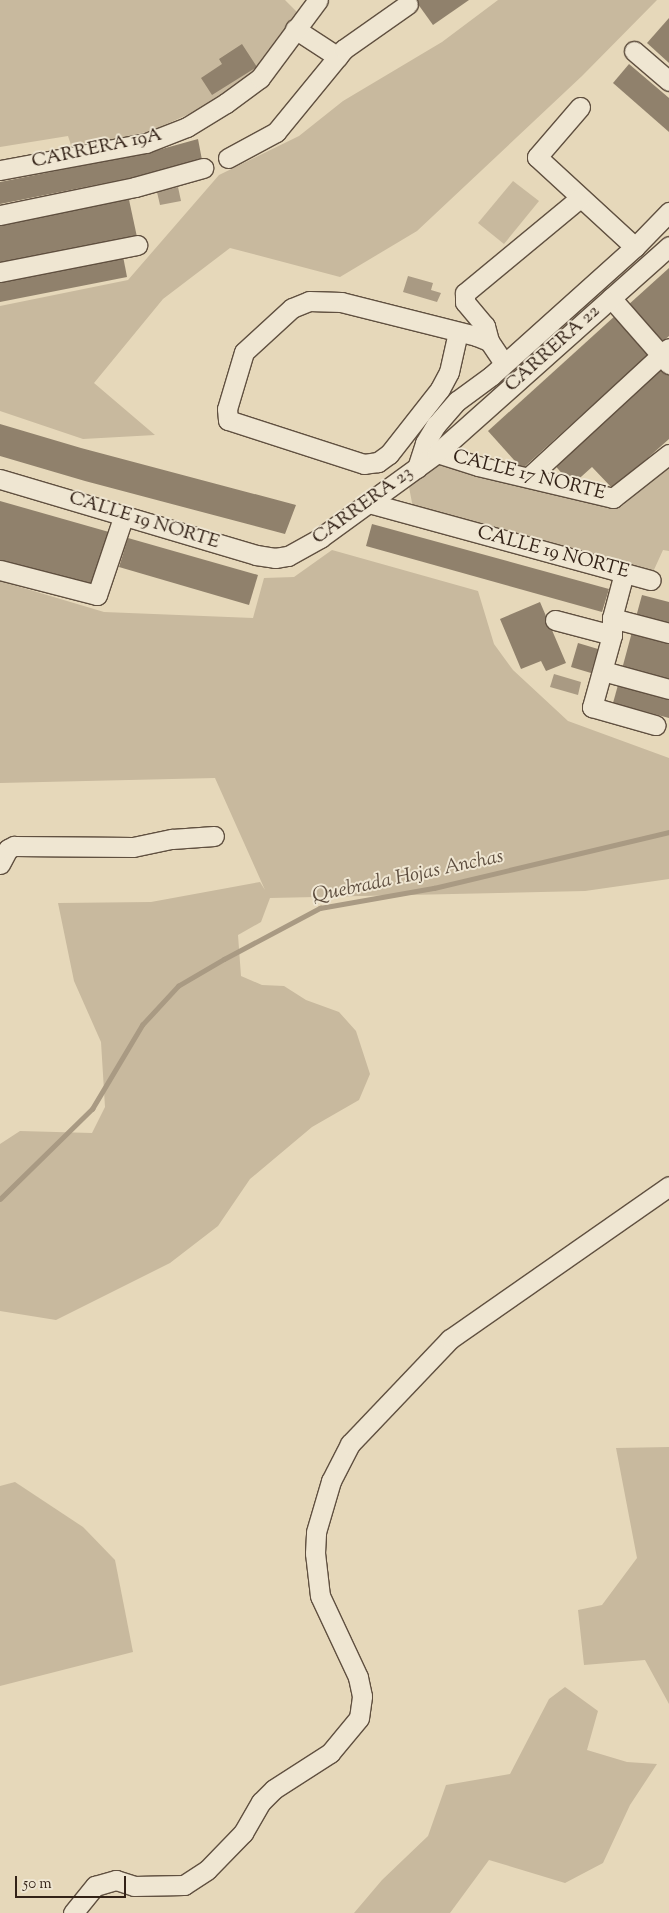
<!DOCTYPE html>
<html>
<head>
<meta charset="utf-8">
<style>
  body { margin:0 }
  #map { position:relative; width:669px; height:1913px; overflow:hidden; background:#e6d8ba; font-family:"Sorts Mill Goudy",serif }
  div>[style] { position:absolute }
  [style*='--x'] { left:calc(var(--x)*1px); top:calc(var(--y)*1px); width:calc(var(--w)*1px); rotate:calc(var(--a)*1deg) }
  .green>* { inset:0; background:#c8b99e }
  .water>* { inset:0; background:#a99a83 }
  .stream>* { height:4.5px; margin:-2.25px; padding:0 2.25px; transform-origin:2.25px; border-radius:2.25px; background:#a99a83 }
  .building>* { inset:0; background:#90816c }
  .roads { filter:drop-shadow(1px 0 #605040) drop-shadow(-1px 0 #605040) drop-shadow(0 1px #605040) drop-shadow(0 -1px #605040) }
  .minor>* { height:19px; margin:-9.5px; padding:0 9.5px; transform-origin:9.5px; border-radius:9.5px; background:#efe6d2 }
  span { translate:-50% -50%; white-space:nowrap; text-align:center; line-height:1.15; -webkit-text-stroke:4px #efe6d2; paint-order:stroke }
  .street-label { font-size:19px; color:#332217 }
  .water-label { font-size:20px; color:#5c4c3d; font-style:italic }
  .scale { position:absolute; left:15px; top:1876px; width:111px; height:22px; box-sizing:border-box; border:2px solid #332217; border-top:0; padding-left:6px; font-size:15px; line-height:18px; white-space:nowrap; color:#332217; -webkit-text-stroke:4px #efe6d2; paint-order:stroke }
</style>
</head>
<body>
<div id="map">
  <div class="green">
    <i style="clip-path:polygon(0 0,285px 0,298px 13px,253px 73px,207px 106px,151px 131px,72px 148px,68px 136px,0 147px)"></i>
    <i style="clip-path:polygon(498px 0,657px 0,582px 76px,417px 231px,340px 277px,230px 248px,163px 299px,94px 383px,155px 435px,83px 439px,0 411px,0 306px,128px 280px,219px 175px,299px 136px,343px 101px,442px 42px)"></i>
    <i style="clip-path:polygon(513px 181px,539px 201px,504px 244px,478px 223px)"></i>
    <i style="clip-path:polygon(440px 463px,621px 507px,669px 465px,669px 551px,663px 550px,653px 572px,413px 508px,409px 487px)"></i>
    <i style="clip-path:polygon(332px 550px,478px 591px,494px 644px,513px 670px,568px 721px,669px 758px,669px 879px,585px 891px,270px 898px,261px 922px,238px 935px,241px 976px,262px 985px,284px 986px,306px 1000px,339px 1012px,356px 1031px,370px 1074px,359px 1100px,312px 1127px,250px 1179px,218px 1226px,170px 1263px,56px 1320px,0 1311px,0 1144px,20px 1131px,92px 1133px,105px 1107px,101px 1042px,74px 981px,58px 903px,151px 902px,260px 882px,265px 890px,215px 778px,0 783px,0 581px,104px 612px,253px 618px,264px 578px,294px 577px)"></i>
    <i style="clip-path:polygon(669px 1447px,669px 1704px,645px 1660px,584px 1665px,578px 1610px,602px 1605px,637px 1558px,616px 1448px)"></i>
    <i style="clip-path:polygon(15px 1482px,83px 1527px,115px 1560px,133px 1652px,0 1686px,0 1486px)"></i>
    <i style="clip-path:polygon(565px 1687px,598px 1711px,587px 1750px,627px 1762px,657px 1764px,630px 1805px,603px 1863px,565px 1883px,489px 1860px,450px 1913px,354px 1913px,382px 1880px,428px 1836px,446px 1785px,510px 1774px,549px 1699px)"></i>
  </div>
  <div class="water">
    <i style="clip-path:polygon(178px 187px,181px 201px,160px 205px,157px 192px)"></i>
    <i style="clip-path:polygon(408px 276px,433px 283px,431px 290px,441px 293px,437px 302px,403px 292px)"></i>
    <i style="clip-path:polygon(554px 674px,581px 682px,578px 695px,550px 687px)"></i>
  </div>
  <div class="stream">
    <i style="--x:0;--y:1199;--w:129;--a:-44.4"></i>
    <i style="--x:92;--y:1109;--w:98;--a:-59.2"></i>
    <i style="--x:142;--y:1025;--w:53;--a:-47.3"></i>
    <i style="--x:178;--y:986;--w:53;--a:-30.4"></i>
    <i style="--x:224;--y:959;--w:109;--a:-28"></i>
    <i style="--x:320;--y:908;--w:116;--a:-10"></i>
    <i style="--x:434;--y:888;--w:242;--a:-13.4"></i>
  </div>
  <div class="building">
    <i style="clip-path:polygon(415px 0,469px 0,433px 25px)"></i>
    <i style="clip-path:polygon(669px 18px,669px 63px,647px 43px)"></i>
    <i style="clip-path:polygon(242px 44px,257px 67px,212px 95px,201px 78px,222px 64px,219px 59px)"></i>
    <i style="clip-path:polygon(629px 64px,669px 98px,669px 132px,613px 83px)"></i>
    <i style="clip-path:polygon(198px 139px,202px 160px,156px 173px,0 204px,0 182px,151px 152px)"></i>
    <i style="clip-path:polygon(128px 195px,137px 237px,0 264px,0 221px)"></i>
    <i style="clip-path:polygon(123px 256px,127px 277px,0 302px,0 280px)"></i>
    <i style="clip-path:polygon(669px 268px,669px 336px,661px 343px,627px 306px)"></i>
    <i style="clip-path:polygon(616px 315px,650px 353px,522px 469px,488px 431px)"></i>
    <i style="clip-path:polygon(662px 363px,669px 371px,669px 439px,613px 489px,592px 467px,572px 485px,552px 462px)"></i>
    <i style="clip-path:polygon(0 424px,81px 448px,296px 505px,285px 534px,85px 481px,0 456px)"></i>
    <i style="clip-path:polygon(0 501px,109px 532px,92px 590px,0 564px)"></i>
    <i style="clip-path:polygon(372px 524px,609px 589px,602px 612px,366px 546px)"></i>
    <i style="clip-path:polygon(128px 538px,258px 575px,249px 605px,119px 567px)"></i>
    <i style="clip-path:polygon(642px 595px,669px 602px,669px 626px,636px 617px)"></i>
    <i style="clip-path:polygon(540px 602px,566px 663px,546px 671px,541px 661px,521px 669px,500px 619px)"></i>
    <i style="clip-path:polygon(632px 632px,669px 642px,669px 681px,622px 669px)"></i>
    <i style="clip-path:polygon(578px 643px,598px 649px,591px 673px,571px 667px)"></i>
    <i style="clip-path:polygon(618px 685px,669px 698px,669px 718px,613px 703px)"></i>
  </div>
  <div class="roads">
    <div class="minor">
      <i style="--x:295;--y:29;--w:51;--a:33.1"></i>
      <i style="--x:634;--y:51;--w:46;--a:40.6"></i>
      <i style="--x:580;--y:107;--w:66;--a:130.7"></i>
      <i style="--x:537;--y:157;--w:133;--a:42.6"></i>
      <i style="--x:228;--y:158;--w:55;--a:-28.4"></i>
      <i style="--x:276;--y:132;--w:107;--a:-50.7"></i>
      <i style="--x:344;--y:49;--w:78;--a:-35.1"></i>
      <i style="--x:0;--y:170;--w:148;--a:-10.5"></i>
      <i style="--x:146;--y:143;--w:44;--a:-21.3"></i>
      <i style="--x:187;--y:127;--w:46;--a:-31.6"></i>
      <i style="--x:226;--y:103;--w:42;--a:-36.3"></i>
      <i style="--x:260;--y:78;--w:97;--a:-53.4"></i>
      <i style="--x:0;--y:215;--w:138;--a:-11.7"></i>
      <i style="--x:135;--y:187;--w:71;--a:-15.6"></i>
      <i style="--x:0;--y:272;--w:140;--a:-11.1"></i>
      <i style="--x:611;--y:298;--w:88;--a:48.7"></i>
      <i style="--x:458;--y:332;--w:41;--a:102.7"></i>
      <i style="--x:449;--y:372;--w:19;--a:118"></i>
      <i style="--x:440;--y:389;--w:83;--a:128.1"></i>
      <i style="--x:389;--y:454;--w:14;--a:144"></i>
      <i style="--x:378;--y:462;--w:14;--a:172"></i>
      <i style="--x:364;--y:464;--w:143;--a:-162.1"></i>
      <i style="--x:228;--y:420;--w:11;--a:-95"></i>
      <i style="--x:227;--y:409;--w:59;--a:-73.4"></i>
      <i style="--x:244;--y:352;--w:65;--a:-42.5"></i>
      <i style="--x:292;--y:308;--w:18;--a:-22"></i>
      <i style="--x:309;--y:301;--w:32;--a:2"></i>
      <i style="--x:341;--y:302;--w:139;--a:14.1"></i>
      <i style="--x:476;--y:336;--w:14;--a:21"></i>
      <i style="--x:489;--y:341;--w:25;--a:56"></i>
      <i style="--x:489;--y:341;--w:16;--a:-105"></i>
      <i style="--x:485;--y:326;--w:31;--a:-130"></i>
      <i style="--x:465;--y:302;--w:9;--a:-90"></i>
      <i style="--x:465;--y:293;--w:149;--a:-39.6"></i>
      <i style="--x:437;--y:453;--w:43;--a:17.6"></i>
      <i style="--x:478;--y:466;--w:139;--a:13.3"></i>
      <i style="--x:613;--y:498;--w:71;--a:-38.2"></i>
      <i style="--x:417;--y:468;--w:26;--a:-72"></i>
      <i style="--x:425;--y:443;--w:21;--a:-59"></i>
      <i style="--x:436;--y:425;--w:32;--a:-49"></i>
      <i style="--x:457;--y:401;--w:42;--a:-36.3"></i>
      <i style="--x:491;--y:376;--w:193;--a:-41.9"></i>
      <i style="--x:635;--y:247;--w:49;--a:-45.8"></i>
      <i style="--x:529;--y:477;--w:190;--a:-42.7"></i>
      <i style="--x:0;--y:479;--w:267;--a:16.5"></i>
      <i style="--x:256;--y:555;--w:19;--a:9"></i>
      <i style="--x:275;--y:558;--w:13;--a:-9"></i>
      <i style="--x:288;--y:556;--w:37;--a:-29"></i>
      <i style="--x:320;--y:538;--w:145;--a:-36"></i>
      <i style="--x:437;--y:453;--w:311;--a:-41.7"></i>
      <i style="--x:369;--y:503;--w:292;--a:15.3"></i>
      <i style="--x:0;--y:570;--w:100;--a:14.5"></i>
      <i style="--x:97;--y:595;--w:84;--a:-71.4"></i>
      <i style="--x:624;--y:573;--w:47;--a:104.9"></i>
      <i style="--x:612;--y:618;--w:17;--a:90"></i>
      <i style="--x:612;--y:635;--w:75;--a:105.5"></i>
      <i style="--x:592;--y:707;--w:66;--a:15.9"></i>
      <i style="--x:612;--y:618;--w:59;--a:14.7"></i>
      <i style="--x:555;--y:620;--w:59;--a:14.7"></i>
      <i style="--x:603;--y:671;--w:68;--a:15.3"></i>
      <i style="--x:0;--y:864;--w:17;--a:-62"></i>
      <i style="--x:8;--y:849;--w:7;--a:-27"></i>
      <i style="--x:14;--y:846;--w:119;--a:0.5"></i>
      <i style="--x:133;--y:847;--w:40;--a:-12"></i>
      <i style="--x:172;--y:839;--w:42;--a:-4.1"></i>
      <i style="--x:73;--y:1913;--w:35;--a:-51"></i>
      <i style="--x:95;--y:1886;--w:22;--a:-16"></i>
      <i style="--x:116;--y:1880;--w:19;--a:18"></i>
      <i style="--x:134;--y:1886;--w:50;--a:-1.1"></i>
      <i style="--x:184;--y:1885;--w:27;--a:-33"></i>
      <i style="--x:207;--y:1870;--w:52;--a:-45.8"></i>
      <i style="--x:243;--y:1833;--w:36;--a:-60"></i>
      <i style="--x:261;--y:1802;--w:18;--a:-45"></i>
      <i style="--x:274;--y:1789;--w:67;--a:-32.7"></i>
      <i style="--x:330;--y:1753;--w:45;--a:-50.4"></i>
      <i style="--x:359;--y:1718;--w:22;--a:-82"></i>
      <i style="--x:362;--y:1696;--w:19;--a:-102"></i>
      <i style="--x:358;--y:1677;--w:89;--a:-115.1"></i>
      <i style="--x:320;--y:1596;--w:43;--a:-96.6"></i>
      <i style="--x:315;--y:1553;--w:21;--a:-87"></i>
      <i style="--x:316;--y:1532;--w:53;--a:-73.6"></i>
      <i style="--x:331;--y:1481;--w:42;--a:-62.8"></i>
      <i style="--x:350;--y:1444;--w:145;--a:-46.4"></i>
      <i style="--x:450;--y:1339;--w:267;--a:-34.9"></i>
    </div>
  </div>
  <div class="street-label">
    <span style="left:97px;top:149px;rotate:-12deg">CARRERA 19A</span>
    <span style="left:553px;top:349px;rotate:-42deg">CARRERA 22</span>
    <span style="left:529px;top:476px;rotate:14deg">CALLE 17 NORTE</span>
    <span style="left:363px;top:506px;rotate:-36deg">CARRERA 23</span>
    <span style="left:144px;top:521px;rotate:17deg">CALLE 19 NORTE</span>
    <span style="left:553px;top:553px;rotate:15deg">CALLE 19 NORTE</span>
  </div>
  <div class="water-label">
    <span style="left:408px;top:877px;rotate:-12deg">Quebrada Hojas Anchas</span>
  </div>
  <div class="scale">50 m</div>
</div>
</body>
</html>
